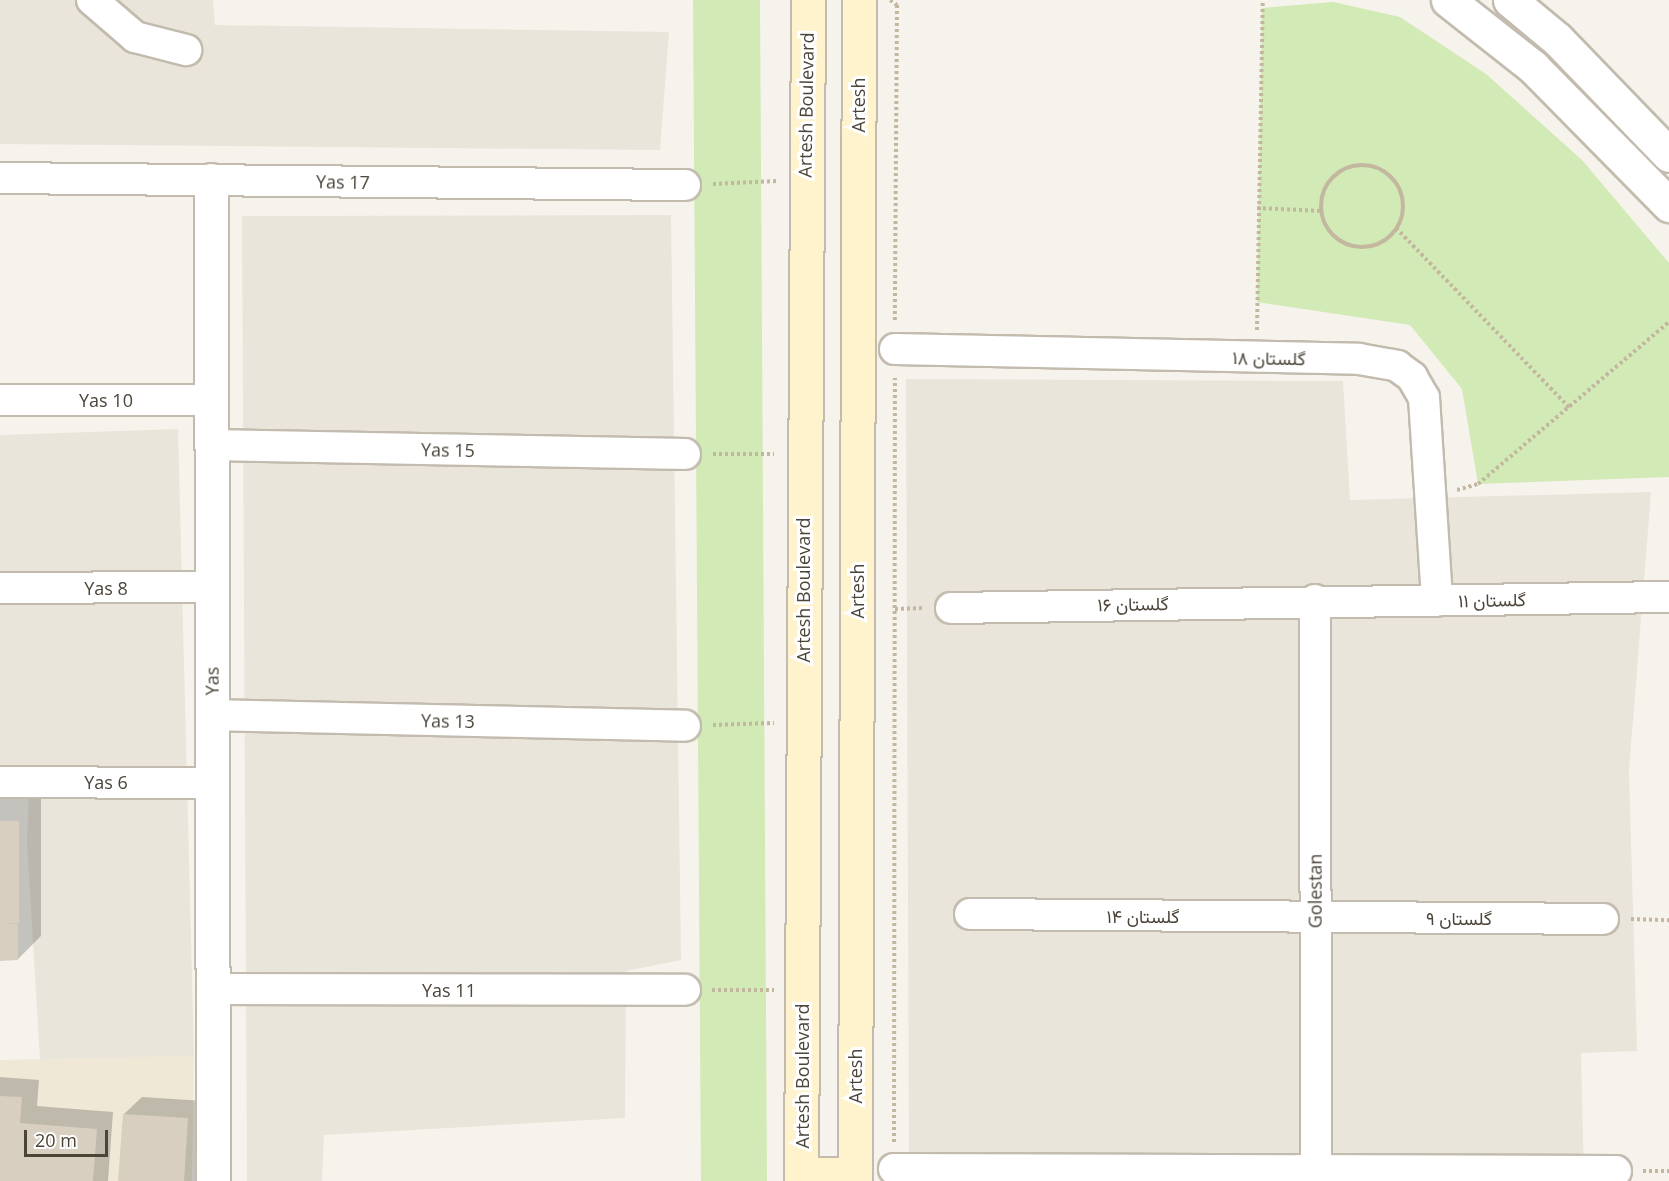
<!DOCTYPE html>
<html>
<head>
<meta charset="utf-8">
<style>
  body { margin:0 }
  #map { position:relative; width:1669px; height:1181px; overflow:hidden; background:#f6f3ec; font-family:"Open Sans",Vazirmatn,sans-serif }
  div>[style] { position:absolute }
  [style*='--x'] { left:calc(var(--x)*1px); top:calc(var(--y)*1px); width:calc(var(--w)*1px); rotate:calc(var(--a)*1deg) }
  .residential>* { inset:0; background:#eae5da }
  .education>* { inset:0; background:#efe8d6 }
  .green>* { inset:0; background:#d2eab5 }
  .shadow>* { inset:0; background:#0003 }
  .building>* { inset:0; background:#d8cfc1 }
  .path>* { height:4px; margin-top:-2px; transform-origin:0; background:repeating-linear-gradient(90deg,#c4b79f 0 3px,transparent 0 6px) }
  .path>.ring { margin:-2px; padding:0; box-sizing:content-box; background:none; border:4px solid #c4b79f; border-radius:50% }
  .roads { filter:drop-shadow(2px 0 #c2bbae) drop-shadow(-2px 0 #c2bbae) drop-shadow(0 2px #c2bbae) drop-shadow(0 -2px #c2bbae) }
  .minor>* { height:30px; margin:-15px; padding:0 15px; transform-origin:15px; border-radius:15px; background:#fff }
  .tertiary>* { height:33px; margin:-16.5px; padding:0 16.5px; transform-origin:16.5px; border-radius:16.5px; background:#fff }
  .secondary>* { height:33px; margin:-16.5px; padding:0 16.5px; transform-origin:16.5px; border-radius:16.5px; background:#fff3cd }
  span { translate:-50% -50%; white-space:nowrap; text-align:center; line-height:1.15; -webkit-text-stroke:6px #fff; paint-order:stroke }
  .street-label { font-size:18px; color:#4b4439 }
  .scale { position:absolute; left:24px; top:1130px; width:84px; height:27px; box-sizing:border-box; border:3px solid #4b4439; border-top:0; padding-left:8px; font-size:18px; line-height:21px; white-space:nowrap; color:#4b4439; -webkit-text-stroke:4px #fff; paint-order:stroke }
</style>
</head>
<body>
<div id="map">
  <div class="residential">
    <i style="clip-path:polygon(0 0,213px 0,215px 25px,669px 32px,660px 150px,0 144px)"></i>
    <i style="clip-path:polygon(671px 215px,681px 960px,626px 971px,625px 1118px,324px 1135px,322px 1181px,247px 1181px,242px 216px)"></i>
    <i style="clip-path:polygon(906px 379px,1343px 381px,1350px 500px,1651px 492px,1629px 771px,1637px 1051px,1581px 1053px,1584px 1181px,909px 1156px)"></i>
    <i style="clip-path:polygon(178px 429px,194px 1056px,40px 1060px,27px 841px,30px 769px,0 767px,0 435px)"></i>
  </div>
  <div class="education">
    <i style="clip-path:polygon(194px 1056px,192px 1181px,0 1181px,0 1060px)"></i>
  </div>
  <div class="green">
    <i style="clip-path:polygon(693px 0,760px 0,767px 1181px,701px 1181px)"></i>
    <i style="clip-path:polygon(1333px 2px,1400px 17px,1486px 74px,1582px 160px,1669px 263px,1669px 477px,1478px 484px,1462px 389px,1410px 325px,1257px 302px,1262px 8px)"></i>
  </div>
  <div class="shadow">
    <i style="clip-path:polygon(41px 798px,41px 936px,18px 959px,0 959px,0 799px)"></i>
    <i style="clip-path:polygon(0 1077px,39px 1080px,37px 1106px,113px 1112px,108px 1181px,0 1181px)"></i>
    <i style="clip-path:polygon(142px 1097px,205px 1101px,200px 1181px,120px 1181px,124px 1114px)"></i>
  </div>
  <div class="building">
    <i style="clip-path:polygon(0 821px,19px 821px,19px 923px,5px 923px,18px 924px,18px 960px,0 961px)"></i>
    <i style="clip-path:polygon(0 1096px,22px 1097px,20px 1123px,97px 1129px,93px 1181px,0 1181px)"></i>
    <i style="clip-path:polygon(123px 1114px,188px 1118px,184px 1181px,118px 1181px)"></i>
  </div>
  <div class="path">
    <i style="--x:890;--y:0;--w:9;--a:36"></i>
    <i style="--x:897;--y:5;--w:315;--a:90.4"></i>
    <i class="ring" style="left:1321px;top:165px;width:78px;height:78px"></i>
    <i style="--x:713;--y:184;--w:64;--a:-2.7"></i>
    <i style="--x:1257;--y:208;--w:64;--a:2.7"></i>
    <i style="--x:1396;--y:228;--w:250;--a:46"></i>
    <i style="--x:1257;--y:330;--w:330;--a:-89"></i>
    <i style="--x:713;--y:454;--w:61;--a:0"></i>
    <i style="--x:1457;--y:490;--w:22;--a:-16"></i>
    <i style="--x:1478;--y:484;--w:250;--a:-40.3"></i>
    <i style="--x:895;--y:609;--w:29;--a:-2"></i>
    <i style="--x:713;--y:725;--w:61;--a:-1.9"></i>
    <i style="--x:1631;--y:919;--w:38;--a:2"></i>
    <i style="--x:712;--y:990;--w:62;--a:0"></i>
    <i style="--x:894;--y:1142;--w:764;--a:-89.93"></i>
    <i style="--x:1643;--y:1171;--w:26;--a:0"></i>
  </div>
  <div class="roads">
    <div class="minor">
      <i style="--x:92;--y:0;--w:57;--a:40.7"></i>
      <i style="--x:135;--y:37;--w:53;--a:14.3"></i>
      <i style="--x:0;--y:178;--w:685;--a:0.59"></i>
      <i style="--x:895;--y:349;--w:464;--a:1.2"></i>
      <i style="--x:1359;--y:359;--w:39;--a:10"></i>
      <i style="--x:1397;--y:366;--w:19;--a:36"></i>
      <i style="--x:1412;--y:377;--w:24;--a:60"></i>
      <i style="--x:1424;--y:398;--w:203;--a:86.3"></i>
      <i style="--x:0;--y:400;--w:212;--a:0"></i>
      <i style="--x:212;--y:445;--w:473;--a:1.1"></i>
      <i style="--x:0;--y:588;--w:212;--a:-0.3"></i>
      <i style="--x:1315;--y:600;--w:581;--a:89.9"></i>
      <i style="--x:951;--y:608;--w:718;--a:-0.88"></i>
      <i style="--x:212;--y:715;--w:473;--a:1.3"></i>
      <i style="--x:0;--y:782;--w:213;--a:0.3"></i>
      <i style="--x:970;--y:914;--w:633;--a:0.45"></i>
      <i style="--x:212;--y:989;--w:473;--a:0.1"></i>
      <i style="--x:894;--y:1169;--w:722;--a:0.16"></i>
    </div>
    <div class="tertiary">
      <i style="--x:1448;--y:0;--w:108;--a:38.2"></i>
      <i style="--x:1533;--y:67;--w:194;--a:45.4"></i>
      <i style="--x:1510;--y:0;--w:61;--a:39.7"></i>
      <i style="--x:1557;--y:39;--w:161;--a:46"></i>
      <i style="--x:211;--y:180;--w:1001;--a:89.89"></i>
    </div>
    <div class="secondary">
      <i style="--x:801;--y:1174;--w:54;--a:0"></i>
      <i style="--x:801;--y:1181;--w:1181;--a:-89.66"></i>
      <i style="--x:855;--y:1181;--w:1181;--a:-89.81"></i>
    </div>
  </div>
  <div class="street-label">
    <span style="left:806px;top:105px;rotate:-89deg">Artesh Boulevard</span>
    <span style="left:858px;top:105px;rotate:-90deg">Artesh</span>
    <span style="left:343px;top:182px;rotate:1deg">Yas 17</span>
    <span style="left:1269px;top:358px;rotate:1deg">گلستان ۱۸</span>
    <span style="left:106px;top:400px">Yas 10</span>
    <span style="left:448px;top:450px;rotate:1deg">Yas 15</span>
    <span style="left:106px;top:588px">Yas 8</span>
    <span style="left:803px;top:590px;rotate:-90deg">Artesh Boulevard</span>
    <span style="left:857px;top:591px;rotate:-90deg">Artesh</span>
    <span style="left:1492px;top:600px;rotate:-1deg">گلستان ۱۱</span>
    <span style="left:1133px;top:604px;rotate:-1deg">گلستان ۱۶</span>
    <span style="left:212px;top:681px;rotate:-90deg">Yas</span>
    <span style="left:448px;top:721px;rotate:1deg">Yas 13</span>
    <span style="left:106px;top:782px">Yas 6</span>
    <span style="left:1315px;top:891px;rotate:-90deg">Golestan</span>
    <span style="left:1143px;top:916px">گلستان ۱۴</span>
    <span style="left:1459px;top:918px">گلستان ۹</span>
    <span style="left:449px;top:990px">Yas 11</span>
    <span style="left:802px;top:1076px;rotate:-90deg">Artesh Boulevard</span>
    <span style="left:855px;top:1076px;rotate:-90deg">Artesh</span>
  </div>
  <div class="scale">20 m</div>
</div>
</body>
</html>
